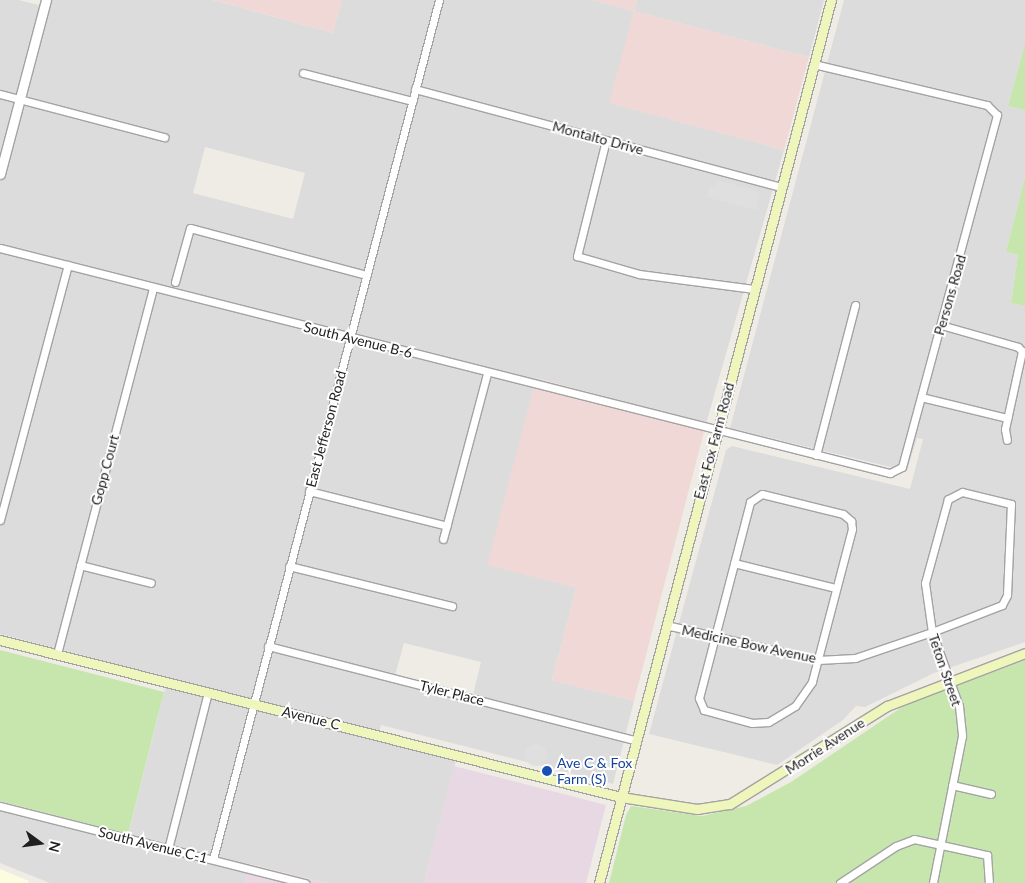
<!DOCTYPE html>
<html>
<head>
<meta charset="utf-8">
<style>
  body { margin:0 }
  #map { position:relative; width:1025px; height:883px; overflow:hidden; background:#efece5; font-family:Lato,sans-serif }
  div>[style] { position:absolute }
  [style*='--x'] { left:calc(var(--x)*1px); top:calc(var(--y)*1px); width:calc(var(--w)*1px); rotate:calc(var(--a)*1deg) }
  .residential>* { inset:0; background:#dddcdc }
  .commercial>* { inset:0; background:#efd8d6 }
  .industrial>* { inset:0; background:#e8d8e4 }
  .education>* { inset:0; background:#fbfde0 }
  .grass>* { inset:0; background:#c6e6ae }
  .parking>* { inset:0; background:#dfdfdf }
  .round { border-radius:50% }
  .roads { filter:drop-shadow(1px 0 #a3a3a3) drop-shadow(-1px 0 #a3a3a3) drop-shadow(0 1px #a3a3a3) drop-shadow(0 -1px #a3a3a3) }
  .minor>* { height:7px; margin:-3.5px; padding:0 3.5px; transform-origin:3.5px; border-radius:3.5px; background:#fff }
  .tertiary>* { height:9px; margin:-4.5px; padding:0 4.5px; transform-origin:4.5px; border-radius:4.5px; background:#fff }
  .secondary>* { height:9px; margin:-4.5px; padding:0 4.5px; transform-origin:4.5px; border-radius:4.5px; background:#eff6bc }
  .dots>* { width:14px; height:14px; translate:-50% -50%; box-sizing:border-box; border:2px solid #fff; border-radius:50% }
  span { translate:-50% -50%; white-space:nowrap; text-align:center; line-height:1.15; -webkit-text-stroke:4px #fff; paint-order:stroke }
  .street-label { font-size:14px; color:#1f1f1f }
  .transit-label { font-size:14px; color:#164399 }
  .left { translate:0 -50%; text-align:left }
  .north { position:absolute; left:15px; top:818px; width:50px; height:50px; -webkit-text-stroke:4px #fff; paint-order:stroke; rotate:104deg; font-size:14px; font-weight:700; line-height:20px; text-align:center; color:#1f1f1f }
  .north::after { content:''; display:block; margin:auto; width:18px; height:22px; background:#1f1f1f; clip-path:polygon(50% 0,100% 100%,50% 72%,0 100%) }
</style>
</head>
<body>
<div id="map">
  <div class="residential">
    <i style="clip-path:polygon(evenodd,0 0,19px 0,50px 8px,52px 0,213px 0,333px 33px,342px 0,592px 0,634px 11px,637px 0,824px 0,809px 57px,634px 11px,610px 103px,784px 150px,706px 424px,537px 378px,576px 588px,552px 680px,634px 701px,613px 784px,381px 725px,377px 740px,456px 760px,424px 883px,327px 883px,250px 864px,244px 883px,50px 883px,0 863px,0 811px,126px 843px,168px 677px,0 634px,0 0,205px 147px,305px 173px,293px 219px,193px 193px,205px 147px,0 0,404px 643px,481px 662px,471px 703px,393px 683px,404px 643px)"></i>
    <i style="clip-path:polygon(844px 0,1025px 0,1025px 43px,1008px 106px,1025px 110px,1025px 177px,1006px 252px,1018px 255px,1011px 303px,1025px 306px,1025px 642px,934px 673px,865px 707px,856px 706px,843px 720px,777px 765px,649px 734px,726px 450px,732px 446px,910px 489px,923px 439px,917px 438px,907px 471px,730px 428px)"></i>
  </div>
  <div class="commercial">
    <i style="clip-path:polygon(214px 0,342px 0,333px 33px)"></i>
    <i style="clip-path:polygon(592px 0,637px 0,634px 11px,809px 57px,784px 150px,609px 103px,634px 11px)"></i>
    <i style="clip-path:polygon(536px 378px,706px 424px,634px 701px,552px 680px,576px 588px,487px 565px)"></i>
  </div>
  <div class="industrial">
    <i style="clip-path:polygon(454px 766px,606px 805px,586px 883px,424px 883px)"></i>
    <i style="clip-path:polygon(249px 864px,327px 883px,244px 883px)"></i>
  </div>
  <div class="education">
    <i style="clip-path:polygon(0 869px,29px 881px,28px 883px,0 883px)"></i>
  </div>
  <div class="grass">
    <i style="clip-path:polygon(1025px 43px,1025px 110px,1008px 106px)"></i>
    <i style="clip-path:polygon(1025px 177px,1025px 306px,1011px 303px,1018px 255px,1006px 252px)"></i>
    <i style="clip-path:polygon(0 650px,164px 692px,128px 834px,0 801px)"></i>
    <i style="clip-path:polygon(1025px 660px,1025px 883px,609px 883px,626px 815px,631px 806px,702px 816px,746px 806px,791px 782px,905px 705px)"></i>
  </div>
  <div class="parking">
    <i style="clip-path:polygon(717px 180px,760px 192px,756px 210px,707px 197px,710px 185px,715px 187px)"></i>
    <i class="round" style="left:525px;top:744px;width:22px;height:22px"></i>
  </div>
  <div class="roads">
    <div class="minor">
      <i style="--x:303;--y:73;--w:113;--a:14.4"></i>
      <i style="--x:415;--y:89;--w:379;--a:15"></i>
      <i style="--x:0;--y:94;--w:170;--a:14.7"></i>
      <i style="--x:606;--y:140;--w:120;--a:104"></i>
      <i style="--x:577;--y:256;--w:65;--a:16.2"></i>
      <i style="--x:639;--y:274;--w:116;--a:7.4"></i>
      <i style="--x:0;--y:248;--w:918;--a:14.19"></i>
      <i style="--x:890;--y:473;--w:13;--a:-27"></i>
      <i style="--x:902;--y:467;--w:365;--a:-74.9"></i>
      <i style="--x:997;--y:115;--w:14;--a:-135"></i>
      <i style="--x:987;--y:105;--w:178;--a:-166.7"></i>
      <i style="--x:175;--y:282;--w:56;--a:-74.5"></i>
      <i style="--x:190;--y:228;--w:183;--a:14.9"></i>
      <i style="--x:941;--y:325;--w:80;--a:15.9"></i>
      <i style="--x:1018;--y:347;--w:6;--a:45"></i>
      <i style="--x:1022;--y:351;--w:80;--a:102.3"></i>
      <i style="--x:1005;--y:429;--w:11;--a:80"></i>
      <i style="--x:921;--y:397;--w:89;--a:13.7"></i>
      <i style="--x:816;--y:455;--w:155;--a:-75.4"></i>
      <i style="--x:309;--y:491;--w:142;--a:14.2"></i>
      <i style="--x:762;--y:494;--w:83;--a:13.9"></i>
      <i style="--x:843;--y:514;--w:11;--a:41"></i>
      <i style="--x:851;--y:521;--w:8;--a:83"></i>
      <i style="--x:852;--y:529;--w:158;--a:104.7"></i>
      <i style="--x:812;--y:682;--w:29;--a:125"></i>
      <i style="--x:795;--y:706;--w:31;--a:149"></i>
      <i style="--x:768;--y:722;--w:16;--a:176"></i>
      <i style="--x:752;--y:723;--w:50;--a:-164.8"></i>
      <i style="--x:704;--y:710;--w:13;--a:-113"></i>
      <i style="--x:699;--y:698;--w:203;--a:-75.4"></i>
      <i style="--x:750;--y:502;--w:14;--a:-34"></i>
      <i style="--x:0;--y:520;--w:264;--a:-75.1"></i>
      <i style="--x:443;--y:539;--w:171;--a:-75.1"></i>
      <i style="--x:734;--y:563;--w:105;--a:13.8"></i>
      <i style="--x:80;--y:565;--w:73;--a:14.2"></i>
      <i style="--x:289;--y:566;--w:168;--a:13.8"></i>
      <i style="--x:666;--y:625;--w:156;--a:13"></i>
      <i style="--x:818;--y:660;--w:37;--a:-3"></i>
      <i style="--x:855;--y:658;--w:81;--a:-18.7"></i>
      <i style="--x:932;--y:632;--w:75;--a:-21.1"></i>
      <i style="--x:1002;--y:605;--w:11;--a:-63"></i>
      <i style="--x:1007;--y:595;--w:91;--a:-87.5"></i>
      <i style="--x:1011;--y:504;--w:50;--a:-166.2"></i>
      <i style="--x:962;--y:492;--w:16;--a:153"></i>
      <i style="--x:948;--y:499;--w:87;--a:105.3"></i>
      <i style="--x:925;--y:583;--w:49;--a:81.9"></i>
      <i style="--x:932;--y:632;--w:79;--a:70"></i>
      <i style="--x:959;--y:706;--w:30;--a:84"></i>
      <i style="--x:962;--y:736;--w:150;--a:101.2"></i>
      <i style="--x:268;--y:646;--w:379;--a:14.4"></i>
      <i style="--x:57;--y:654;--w:379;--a:-75.3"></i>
      <i style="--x:952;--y:785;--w:40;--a:13"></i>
      <i style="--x:0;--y:806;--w:315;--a:14.2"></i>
      <i style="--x:168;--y:849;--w:162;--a:-75.7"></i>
      <i style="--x:213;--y:859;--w:888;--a:-75.26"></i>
      <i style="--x:840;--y:883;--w:67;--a:-33.5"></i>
      <i style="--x:896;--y:846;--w:19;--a:-21"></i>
      <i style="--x:914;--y:839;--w:75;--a:12.4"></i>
      <i style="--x:987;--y:855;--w:28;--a:86"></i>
    </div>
    <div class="tertiary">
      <i style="--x:0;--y:174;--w:180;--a:-75.2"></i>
    </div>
    <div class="secondary">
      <i style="--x:0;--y:640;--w:641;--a:14.19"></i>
      <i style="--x:621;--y:797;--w:77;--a:9"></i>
      <i style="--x:697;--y:809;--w:33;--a:-9"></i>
      <i style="--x:730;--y:804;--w:185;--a:-32"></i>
      <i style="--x:887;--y:706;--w:148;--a:-21"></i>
      <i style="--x:599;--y:883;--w:913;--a:-75.28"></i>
    </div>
  </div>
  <div class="dots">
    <i style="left:547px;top:771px;background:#1a4fb4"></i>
  </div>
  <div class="street-label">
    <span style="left:598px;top:138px;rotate:15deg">Montalto Drive</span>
    <span style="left:950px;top:295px;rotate:-74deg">Persons Road</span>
    <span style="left:358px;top:340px;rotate:14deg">South Avenue B-6</span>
    <span style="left:326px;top:429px;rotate:-75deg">East Jefferson Road</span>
    <span style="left:714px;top:441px;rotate:-75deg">East Fox Farm Road</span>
    <span style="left:105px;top:470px;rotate:-75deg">Gopp Court</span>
    <span style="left:749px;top:644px;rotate:12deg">Medicine Bow Avenue</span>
    <span style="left:945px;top:670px;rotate:71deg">Teton Street</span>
    <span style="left:452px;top:693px;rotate:14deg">Tyler Place</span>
    <span style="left:311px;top:718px;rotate:14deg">Avenue C</span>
    <span style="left:825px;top:746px;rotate:-33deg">Morrie Avenue</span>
    <span style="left:153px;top:845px;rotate:14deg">South Avenue C-1</span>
  </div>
  <div class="transit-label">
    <span class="left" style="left:557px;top:771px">Ave C &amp; Fox<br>Farm (S)</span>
  </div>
  <div class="north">N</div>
</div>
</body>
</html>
